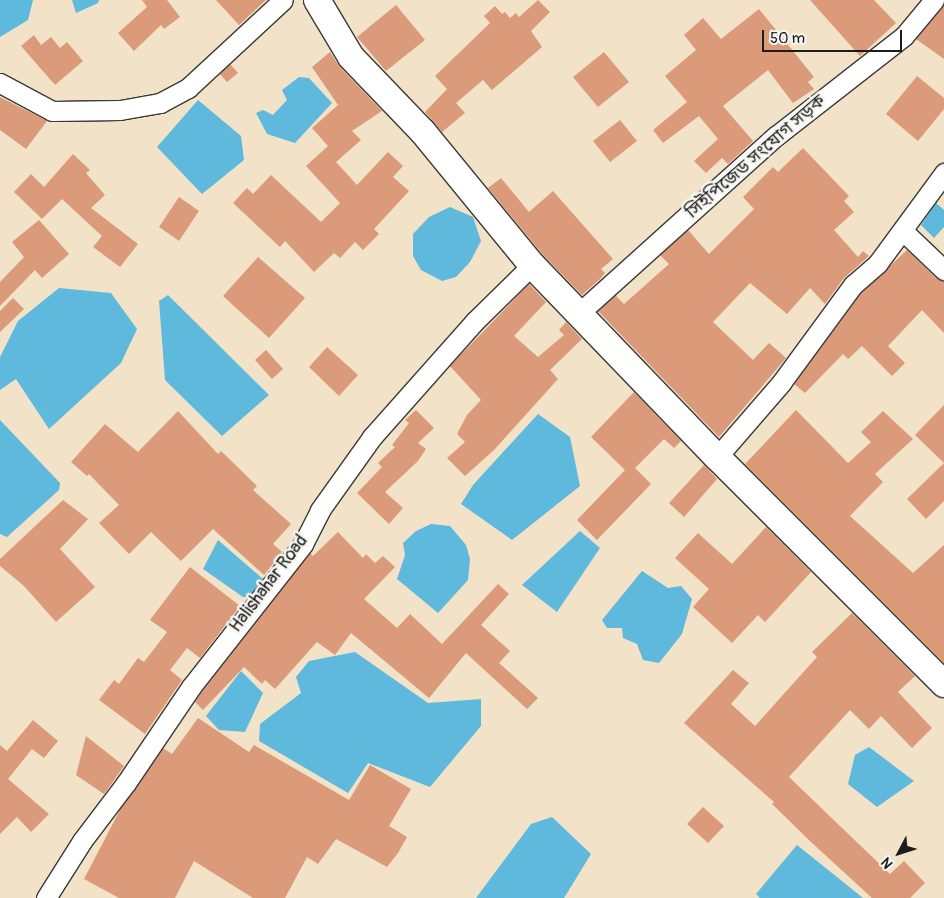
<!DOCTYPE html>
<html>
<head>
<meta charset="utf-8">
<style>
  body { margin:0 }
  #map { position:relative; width:944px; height:898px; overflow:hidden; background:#f1e2c8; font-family:Pangolin,"Noto Sans Bengali",sans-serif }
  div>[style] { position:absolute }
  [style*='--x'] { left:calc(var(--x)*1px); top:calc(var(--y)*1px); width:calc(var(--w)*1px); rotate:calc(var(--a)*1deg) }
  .water>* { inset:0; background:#5eb9dc }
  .building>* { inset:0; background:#db9b7a }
  .roads { filter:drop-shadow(1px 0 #3c3a36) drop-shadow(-1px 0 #3c3a36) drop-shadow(0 1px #3c3a36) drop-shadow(0 -1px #3c3a36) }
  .street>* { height:19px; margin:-9.5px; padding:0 9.5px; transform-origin:9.5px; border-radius:9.5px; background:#fff }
  .secondary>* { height:26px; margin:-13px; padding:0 13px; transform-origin:13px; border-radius:13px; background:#fff }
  span { translate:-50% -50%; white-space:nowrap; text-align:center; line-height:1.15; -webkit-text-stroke:5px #f6f6f2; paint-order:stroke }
  .street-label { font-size:18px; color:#1c1c1c }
  .north { position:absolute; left:874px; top:828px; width:50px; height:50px; -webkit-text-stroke:4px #f6f6f2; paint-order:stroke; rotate:230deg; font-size:14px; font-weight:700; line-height:20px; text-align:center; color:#1c1c1c }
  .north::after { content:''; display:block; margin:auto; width:18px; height:22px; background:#1c1c1c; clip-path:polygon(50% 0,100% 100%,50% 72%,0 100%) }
  .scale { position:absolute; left:762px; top:30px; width:140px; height:22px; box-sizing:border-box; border:2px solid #1c1c1c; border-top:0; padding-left:6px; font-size:15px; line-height:18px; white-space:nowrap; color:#1c1c1c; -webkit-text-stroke:4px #f6f6f2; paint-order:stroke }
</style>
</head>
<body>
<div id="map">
  <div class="water">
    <i style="clip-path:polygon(0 0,33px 0,28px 20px,0 37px)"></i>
    <i style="clip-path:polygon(72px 0,99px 0,98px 3px,76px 13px)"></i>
    <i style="clip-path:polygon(299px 77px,309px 78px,332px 103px,295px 143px,267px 134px,256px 113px,263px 110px,273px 115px,287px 100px,282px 90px)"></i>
    <i style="clip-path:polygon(198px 100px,241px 136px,244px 160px,202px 194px,157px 147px)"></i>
    <i style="clip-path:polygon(936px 203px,944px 210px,944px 227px,934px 238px,921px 225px)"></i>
    <i style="clip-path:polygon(450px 207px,473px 217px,481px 241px,470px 262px,456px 277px,442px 281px,421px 270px,413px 256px,413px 234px,429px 217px)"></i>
    <i style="clip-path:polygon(59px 288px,111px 293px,137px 329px,121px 363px,49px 429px,16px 379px,0 390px,0 357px,18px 321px)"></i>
    <i style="clip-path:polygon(168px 295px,269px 395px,222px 436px,165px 380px,159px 301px)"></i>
    <i style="clip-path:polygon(538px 414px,570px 437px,580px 486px,512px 540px,461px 504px,473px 485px)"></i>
    <i style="clip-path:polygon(0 420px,60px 483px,59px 490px,7px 537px,0 534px)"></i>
    <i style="clip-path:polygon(431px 524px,450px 526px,466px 545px,470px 559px,468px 580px,438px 613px,397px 579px,405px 555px,403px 543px,416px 531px)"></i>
    <i style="clip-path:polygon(580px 531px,600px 548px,557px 612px,522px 585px)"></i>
    <i style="clip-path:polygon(218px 540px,263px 579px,264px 582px,248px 597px,243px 597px,203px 569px)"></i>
    <i style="clip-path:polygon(642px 571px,668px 588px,681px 586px,692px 599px,682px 634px,659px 663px,643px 660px,637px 644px,623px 638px,622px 628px,607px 628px,602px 620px)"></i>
    <i style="clip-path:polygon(355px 652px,428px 703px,481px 699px,481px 726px,430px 787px,368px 763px,348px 793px,259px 741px,260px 724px,301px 693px,296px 677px,309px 661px)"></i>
    <i style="clip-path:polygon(241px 671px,263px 693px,245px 732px,219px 730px,206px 716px)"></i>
    <i style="clip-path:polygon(869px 747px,914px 781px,877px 807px,848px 784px,855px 755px)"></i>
    <i style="clip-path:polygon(552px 817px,591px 854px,564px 898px,476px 898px,531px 824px)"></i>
    <i style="clip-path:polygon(797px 845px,863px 898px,760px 898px,756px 894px)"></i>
  </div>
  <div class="building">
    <i style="clip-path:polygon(142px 0,167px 0,180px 17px,164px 29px,161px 25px,134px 51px,118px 33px,147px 7px)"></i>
    <i style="clip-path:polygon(216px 0,266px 0,239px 25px)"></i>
    <i style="clip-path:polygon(538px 0,550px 12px,531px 31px,542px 47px,492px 90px,483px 80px,456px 103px,465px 113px,442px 132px,425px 112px,447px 89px,435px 76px,490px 23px,484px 16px,495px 6px,502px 14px,505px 12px,510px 18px,516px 13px,519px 17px)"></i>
    <i style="clip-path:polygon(810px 0,874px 0,896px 23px,860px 56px)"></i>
    <i style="clip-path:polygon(944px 4px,944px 59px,916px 39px)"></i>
    <i style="clip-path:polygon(396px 5px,425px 40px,386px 71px,357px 37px)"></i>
    <i style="clip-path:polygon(759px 9px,814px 77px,808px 82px,814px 89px,793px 103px,768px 70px,723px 106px,753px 141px,728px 164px,722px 158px,706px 173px,694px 161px,718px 139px,699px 116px,663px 143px,653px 130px,687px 102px,665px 76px,696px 50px,684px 35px,703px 18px,721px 39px)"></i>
    <i style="clip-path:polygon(34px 35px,41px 45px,51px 37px,60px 48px,67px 42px,83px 61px,55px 85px,21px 46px)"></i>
    <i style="clip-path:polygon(330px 52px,340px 67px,382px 111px,352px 131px,361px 140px,336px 162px,357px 185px,388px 152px,403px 166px,393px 177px,409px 191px,374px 229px,379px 234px,363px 250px,355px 242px,340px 258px,334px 253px,314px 272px,285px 241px,280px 247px,233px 203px,247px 188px,253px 194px,271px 175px,321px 222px,340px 203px,306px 166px,328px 146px,312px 128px,338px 105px,312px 67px)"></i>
    <i style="clip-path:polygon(604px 52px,629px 82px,598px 107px,573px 77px)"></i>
    <i style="clip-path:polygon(230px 64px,238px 73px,227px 82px,220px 74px)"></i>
    <i style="clip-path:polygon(917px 76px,944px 98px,944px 109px,918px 141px,886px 114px)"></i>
    <i style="clip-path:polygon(0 97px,47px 121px,26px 149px,0 130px)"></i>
    <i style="clip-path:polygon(620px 120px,637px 141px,610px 162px,593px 141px)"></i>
    <i style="clip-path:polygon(803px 148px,849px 196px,844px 201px,854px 212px,834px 230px,858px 257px,863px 251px,869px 256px,844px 278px,825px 304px,810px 288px,787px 314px,750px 283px,713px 322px,753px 360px,769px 343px,786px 358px,719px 437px,598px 311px,615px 295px,624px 304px,669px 264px,660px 255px,688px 230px,709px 254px,754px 209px,743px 197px,773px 167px,778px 172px)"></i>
    <i style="clip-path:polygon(73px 154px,90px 170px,86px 173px,105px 195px,91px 208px,138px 244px,120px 267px,93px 247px,102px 236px,62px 199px,42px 219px,14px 192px,31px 174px,44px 187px)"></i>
    <i style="clip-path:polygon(501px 178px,529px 212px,553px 191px,613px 259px,601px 269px,605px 273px,600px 279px,582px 295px,543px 255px,488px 188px)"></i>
    <i style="clip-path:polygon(179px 197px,199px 211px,179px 241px,159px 227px)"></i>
    <i style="clip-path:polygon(39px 220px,69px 254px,42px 278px,35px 270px,0 306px,0 282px,24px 257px,12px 242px)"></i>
    <i style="clip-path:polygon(907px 250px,936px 278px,944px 281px,944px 333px,922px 310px,888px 346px,905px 363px,892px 376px,862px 346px,848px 359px,843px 354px,805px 393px,794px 384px,861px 293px)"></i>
    <i style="clip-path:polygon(258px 257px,305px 298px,269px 338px,223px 296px)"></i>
    <i style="clip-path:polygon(529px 284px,546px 302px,514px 336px,538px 357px,564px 335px,559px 330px,566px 322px,582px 339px,550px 370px,558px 379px,494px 450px,465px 476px,447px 458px,465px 442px,457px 434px,467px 415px,481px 400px,450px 366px)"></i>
    <i style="clip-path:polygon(13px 298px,24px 309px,0 332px,0 311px)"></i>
    <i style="clip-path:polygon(327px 347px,358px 375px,339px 396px,309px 367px)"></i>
    <i style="clip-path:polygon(266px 350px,283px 369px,272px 379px,255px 360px)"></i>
    <i style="clip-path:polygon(634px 392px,681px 441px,674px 448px,664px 439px,635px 468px,651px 484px,597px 540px,577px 520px,625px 470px,591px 437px)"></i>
    <i style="clip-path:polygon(944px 405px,944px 463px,915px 435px)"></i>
    <i style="clip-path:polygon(416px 410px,434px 428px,418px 443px,426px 449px,418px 461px,385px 492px,403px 508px,389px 524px,357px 493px,382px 467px,378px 463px,395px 447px,392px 445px,409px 423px,405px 420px)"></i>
    <i style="clip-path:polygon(796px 410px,848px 463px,871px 442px,861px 432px,883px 411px,913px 439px,875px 474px,883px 482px,850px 516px,913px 573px,944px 545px,944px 663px,745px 464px)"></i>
    <i style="clip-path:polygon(178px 411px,218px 454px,221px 451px,257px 486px,253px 490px,291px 524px,273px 544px,282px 552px,264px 575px,213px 529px,181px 561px,151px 532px,129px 554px,99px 523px,119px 505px,89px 474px,87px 476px,71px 462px,105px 424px,138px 452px)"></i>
    <i style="clip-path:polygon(944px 463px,944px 501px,926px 519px,907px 499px)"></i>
    <i style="clip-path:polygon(704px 465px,717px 479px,684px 517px,669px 503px)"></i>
    <i style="clip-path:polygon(63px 500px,88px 519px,60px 549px,95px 587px,56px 622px,24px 586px,0 566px,0 559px)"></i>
    <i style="clip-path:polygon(766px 527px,811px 572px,765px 622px,758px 615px,732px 643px,693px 607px,709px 589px,675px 558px,698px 533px,732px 564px)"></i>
    <i style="clip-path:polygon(338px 532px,363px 558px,366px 554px,375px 563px,383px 556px,395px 567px,364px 599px,397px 628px,410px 614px,442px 644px,498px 584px,509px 594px,481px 625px,510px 651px,499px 663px,538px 698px,527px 709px,466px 653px,429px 698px,351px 633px,335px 655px,317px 642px,275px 689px,265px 680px,262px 684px,244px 667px,203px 710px,195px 702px,200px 694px,310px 553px,313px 556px)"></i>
    <i style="clip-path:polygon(190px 567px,240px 606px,200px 658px,187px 648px,170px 670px,182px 680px,145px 734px,99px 700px,114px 680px,119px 684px,138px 658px,144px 662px,167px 632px,150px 620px)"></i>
    <i style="clip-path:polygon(852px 613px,915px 676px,898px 692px,932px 728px,912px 748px,881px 716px,869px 729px,850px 710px,789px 777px,890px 874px,904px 861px,925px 883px,910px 898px,872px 898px,811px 842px,772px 804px,774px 802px,684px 723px,733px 670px,749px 683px,731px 704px,755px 726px,817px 657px,812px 652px)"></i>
    <i style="clip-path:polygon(198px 718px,249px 752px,254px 745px,349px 800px,370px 765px,411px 789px,389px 826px,407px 837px,398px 853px,387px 867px,336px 839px,318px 864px,307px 857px,285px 898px,253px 898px,194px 861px,175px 898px,119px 898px,84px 879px,121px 808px,163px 748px,172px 754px)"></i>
    <i style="clip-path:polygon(33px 720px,58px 741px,44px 758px,32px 749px,8px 779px,49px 814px,31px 832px,17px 817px,0 834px,0 745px,7px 751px)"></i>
    <i style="clip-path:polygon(86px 736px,124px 766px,104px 794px,76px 775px)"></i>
    <i style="clip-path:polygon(703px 807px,724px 826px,708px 843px,687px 824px)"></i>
  </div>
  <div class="roads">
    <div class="street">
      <i style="--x:0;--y:83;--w:59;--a:28.3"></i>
      <i style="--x:52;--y:111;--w:68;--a:-0.8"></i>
      <i style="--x:120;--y:110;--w:41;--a:-9.9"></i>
      <i style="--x:160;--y:103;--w:32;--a:-28"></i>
      <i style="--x:188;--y:88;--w:129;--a:-42.8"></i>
      <i style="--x:903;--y:231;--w:57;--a:43.6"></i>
      <i style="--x:578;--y:314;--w:266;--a:-42"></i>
      <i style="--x:776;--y:136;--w:162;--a:-38"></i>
      <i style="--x:904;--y:36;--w:47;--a:-50.2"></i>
      <i style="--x:717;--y:457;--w:98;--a:-49.1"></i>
      <i style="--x:781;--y:383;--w:122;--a:-53.7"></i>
      <i style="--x:853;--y:285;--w:33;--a:-41"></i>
      <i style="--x:878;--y:263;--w:112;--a:-53.7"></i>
      <i style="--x:46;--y:898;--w:67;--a:-57.7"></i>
      <i style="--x:82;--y:841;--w:73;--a:-52.8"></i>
      <i style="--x:126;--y:783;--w:116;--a:-55.9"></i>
      <i style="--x:191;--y:687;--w:182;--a:-51.9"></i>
      <i style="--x:303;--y:544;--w:38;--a:-63"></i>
      <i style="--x:320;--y:510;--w:90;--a:-54.5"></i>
      <i style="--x:372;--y:437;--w:154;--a:-48.4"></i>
      <i style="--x:474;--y:322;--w:81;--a:-44.5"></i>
    </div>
    <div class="secondary">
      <i style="--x:317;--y:0;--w:66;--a:59.2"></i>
      <i style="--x:351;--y:57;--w:104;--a:46.2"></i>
      <i style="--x:423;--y:132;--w:172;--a:50.7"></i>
      <i style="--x:532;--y:265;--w:267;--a:46.1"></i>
      <i style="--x:717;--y:457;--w:321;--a:45"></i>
    </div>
  </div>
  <div class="street-label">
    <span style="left:756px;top:157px;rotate:-41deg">সিইপিজেড সংযোগ সড়ক</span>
    <span style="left:269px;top:584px;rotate:-53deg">Halishahar Road</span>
  </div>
  <div class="north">N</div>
  <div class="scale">50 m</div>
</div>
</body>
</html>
